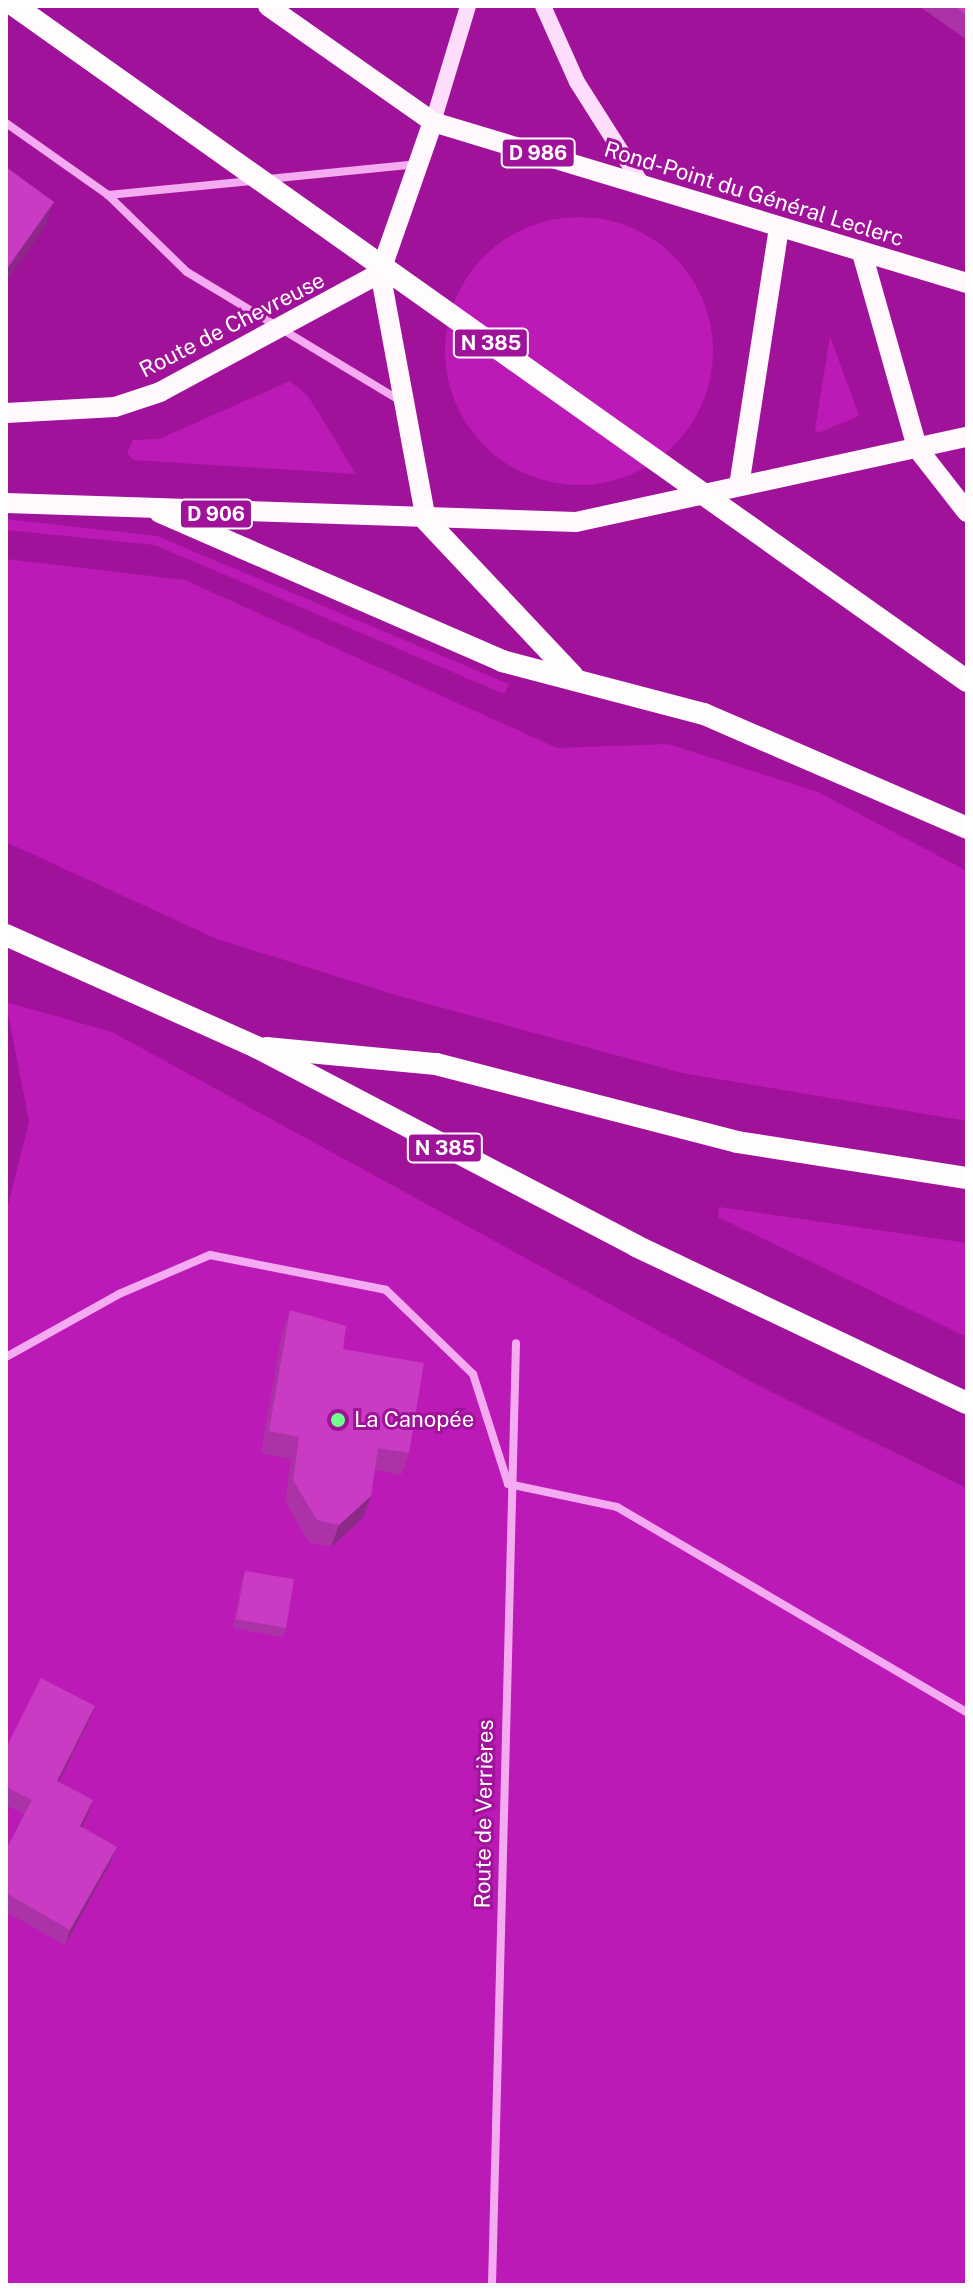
<!DOCTYPE html>
<html>
<head>
<meta charset="utf-8">
<style>
  body { margin:0 }
  #map { position:relative; width:973px; height:2291px; overflow:hidden; background:#a1129a; font-family:"Public Sans",sans-serif }
  div>[style] { position:absolute }
  [style*='--x'] { left:calc(var(--x)*1px); top:calc(var(--y)*1px); width:calc(var(--w)*1px); rotate:calc(var(--a)*1deg) }
  .green>* { inset:0; background:#bc1ab6 }
  .round { border-radius:50% }
  .minor>* { height:8px; margin:-4px; padding:0 4px; transform-origin:4px; border-radius:4px; background:#f5abf2 }
  .secondary>* { height:16px; margin:-8px; padding:0 8px; transform-origin:8px; border-radius:8px; background:#fddcfc }
  .primary>* { height:20px; margin:-10px; padding:0 10px; transform-origin:10px; border-radius:10px; background:#fff9fe }
  .trunk>* { height:22px; margin:-11px; padding:0 11px; transform-origin:11px; border-radius:11px; background:#fffcfe }
  .trunk-bridge>* { height:22px; margin:-11px; padding:0 11px; transform-origin:11px; border-radius:11px; background:#fffcfe }
  .wall>* { inset:0; background:#ac33a7 }
  .shaded-wall>* { inset:0; background:#8c2988 }
  .building>* { inset:0; background:#c83bc2 }
  .dots>* { width:22px; height:22px; translate:-50% -50%; box-sizing:border-box; border:4px solid #a1129a; border-radius:50% }
  span { translate:-50% -50%; white-space:nowrap; text-align:center; line-height:1.15; -webkit-text-stroke:6px #a1129a; paint-order:stroke }
  .shield-label span { padding:2px 6px; background:#a1129a; border:2px solid; border-radius:6px; -webkit-text-stroke-width:0 }
  .shield-label { font-size:20px; color:#fff; font-weight:700 }
  .street-label { font-size:22px; color:#fff }
  .poi-label { font-size:22px; color:#fff }
  .left { translate:0 -50%; text-align:left }
  .frame { position:absolute; inset:0; border:8px solid #fff; pointer-events:none }
</style>
</head>
<body>
<div id="map">
  <div class="green">
    <i class="round" style="left:445px;top:217px;width:268px;height:268px"></i>
    <i style="clip-path:polygon(830px 336px,859px 416px,818px 433px,815px 430px)"></i>
    <i style="clip-path:polygon(290px 381px,308px 396px,356px 474px,133px 460px,127px 453px,133px 440px,159px 439px)"></i>
    <i style="clip-path:polygon(6px 519px,157px 536px,509px 684px,504px 694px,155px 545px,6px 530px)"></i>
    <i style="clip-path:polygon(6px 559px,185px 580px,557px 748px,668px 744px,818px 792px,967px 871px,967px 1121px,682px 1073px,399px 996px,217px 939px,6px 842px)"></i>
    <i style="clip-path:polygon(6px 1002px,112px 1032px,765px 1389px,967px 1488px,967px 2285px,6px 2285px,6px 1213px,29px 1122px)"></i>
    <i style="clip-path:polygon(719px 1207px,967px 1243px,967px 1337px,718px 1217px)"></i>
  </div>
  <div class="minor">
    <i style="--x:6;--y:123;--w:125;--a:35.2"></i>
    <i style="--x:108;--y:195;--w:110;--a:44.3"></i>
    <i style="--x:187;--y:272;--w:248;--a:31.1"></i>
    <i style="--x:268;--y:179;--w:151;--a:-5.7"></i>
    <i style="--x:108;--y:195;--w:144;--a:-5.6"></i>
    <i style="--x:6;--y:1357;--w:129;--a:-29.1"></i>
    <i style="--x:119;--y:1294;--w:99;--a:-23.2"></i>
    <i style="--x:210;--y:1255;--w:179;--a:11.2"></i>
    <i style="--x:386;--y:1290;--w:121;--a:44"></i>
    <i style="--x:473;--y:1374;--w:115;--a:72.3"></i>
    <i style="--x:508;--y:1484;--w:111;--a:11.9"></i>
    <i style="--x:617;--y:1507;--w:406;--a:30.4"></i>
    <i style="--x:492;--y:2285;--w:942;--a:-88.54"></i>
  </div>
  <div class="secondary">
    <i style="--x:543;--y:6;--w:83;--a:65.9"></i>
    <i style="--x:577;--y:82;--w:123;--a:57.6"></i>
    <i style="--x:433;--y:122;--w:121;--a:-73.2"></i>
  </div>
  <div class="primary">
    <i style="--x:268;--y:6;--w:202;--a:35.1"></i>
    <i style="--x:433;--y:122;--w:558;--a:16.78"></i>
    <i style="--x:862;--y:253;--w:203;--a:74.2"></i>
    <i style="--x:917;--y:448;--w:81;--a:52"></i>
    <i style="--x:6;--y:413;--w:109;--a:-3.2"></i>
    <i style="--x:115;--y:407;--w:47;--a:-18.4"></i>
    <i style="--x:160;--y:392;--w:250;--a:-28.4"></i>
    <i style="--x:739;--y:486;--w:262;--a:-81.2"></i>
    <i style="--x:6;--y:503;--w:570;--a:1.91"></i>
    <i style="--x:576;--y:522;--w:400;--a:-12.3"></i>
    <i style="--x:426;--y:520;--w:251;--a:-100.5"></i>
    <i style="--x:380;--y:273;--w:160;--a:-70.7"></i>
  </div>
  <div class="trunk">
    <i style="--x:160;--y:512;--w:373;--a:23.5"></i>
    <i style="--x:502;--y:661;--w:209;--a:14.7"></i>
    <i style="--x:704;--y:714;--w:287;--a:23.4"></i>
    <i style="--x:426;--y:520;--w:214;--a:46.7"></i>
    <i style="--x:6;--y:935;--w:274;--a:24.1"></i>
    <i style="--x:256;--y:1047;--w:429;--a:27.6"></i>
    <i style="--x:636;--y:1246;--w:366;--a:25.4"></i>
    <i style="--x:266;--y:1048;--w:171;--a:5.4"></i>
    <i style="--x:436;--y:1064;--w:311;--a:14.5"></i>
    <i style="--x:737;--y:1142;--w:233;--a:8.9"></i>
  </div>
  <div class="trunk-bridge">
    <i style="--x:15;--y:6;--w:1167;--a:35.34"></i>
  </div>
  <div class="wall">
    <i style="clip-path:polygon(919px 6px,967px 6px,967px 40px)"></i>
    <i style="clip-path:polygon(290px 1310px,343px 1349px,409px 1453px,401px 1475px,375px 1470px,371px 1496px,363px 1518px,331px 1547px,309px 1542px,285px 1502px,291px 1459px,261px 1453px,282px 1332px)"></i>
    <i style="clip-path:polygon(245px 1571px,286px 1628px,283px 1637px,233px 1628px,242px 1580px)"></i>
    <i style="clip-path:polygon(95px 1706px,89px 1721px,59px 1782px,93px 1800px,82px 1827px,117px 1847px,111px 1862px,65px 1945px,6px 1912px,6px 1850px,24px 1814px,6px 1805px,6px 1748px)"></i>
  </div>
  <div class="shaded-wall">
    <i style="clip-path:polygon(54px 202px,45px 227px,6px 282px,6px 270px)"></i>
    <i style="clip-path:polygon(371px 1496px,363px 1518px,331px 1547px,339px 1525px)"></i>
    <i style="clip-path:polygon(95px 1706px,89px 1721px,52px 1796px,57px 1781px)"></i>
    <i style="clip-path:polygon(93px 1800px,88px 1815px,75px 1842px,80px 1826px)"></i>
    <i style="clip-path:polygon(117px 1847px,111px 1862px,65px 1945px,70px 1930px)"></i>
  </div>
  <div class="building">
    <i style="clip-path:polygon(954px 6px,967px 6px,967px 15px)"></i>
    <i style="clip-path:polygon(6px 167px,54px 202px,6px 270px)"></i>
    <i style="clip-path:polygon(290px 1310px,346px 1326px,343px 1349px,424px 1363px,409px 1453px,378px 1448px,371px 1496px,339px 1525px,317px 1520px,293px 1480px,299px 1437px,269px 1431px)"></i>
    <i style="clip-path:polygon(245px 1571px,294px 1579px,286px 1628px,236px 1619px)"></i>
    <i style="clip-path:polygon(41px 1678px,95px 1706px,57px 1781px,93px 1800px,80px 1826px,117px 1847px,70px 1930px,6px 1893px,6px 1850px,32px 1800px,6px 1787px,6px 1748px)"></i>
  </div>
  <div class="dots">
    <i style="left:338px;top:1420px;background:#6fff8c"></i>
  </div>
  <div class="shield-label">
    <span style="left:538px;top:153px">D 986</span>
    <span style="left:491px;top:343px">N 385</span>
    <span style="left:216px;top:514px">D 906</span>
    <span style="left:445px;top:1148px">N 385</span>
  </div>
  <div class="street-label">
    <span style="left:754px;top:194px;rotate:17deg">Rond-Point du Général Leclerc</span>
    <span style="left:232px;top:325px;rotate:-27deg">Route de Chevreuse</span>
    <span style="left:484px;top:1814px;rotate:-89deg">Route de Verrières</span>
  </div>
  <div class="poi-label">
    <span class="left" style="left:354px;top:1420px">La Canopée</span>
  </div>
  <div class="frame"></div>
</div>
</body>
</html>
